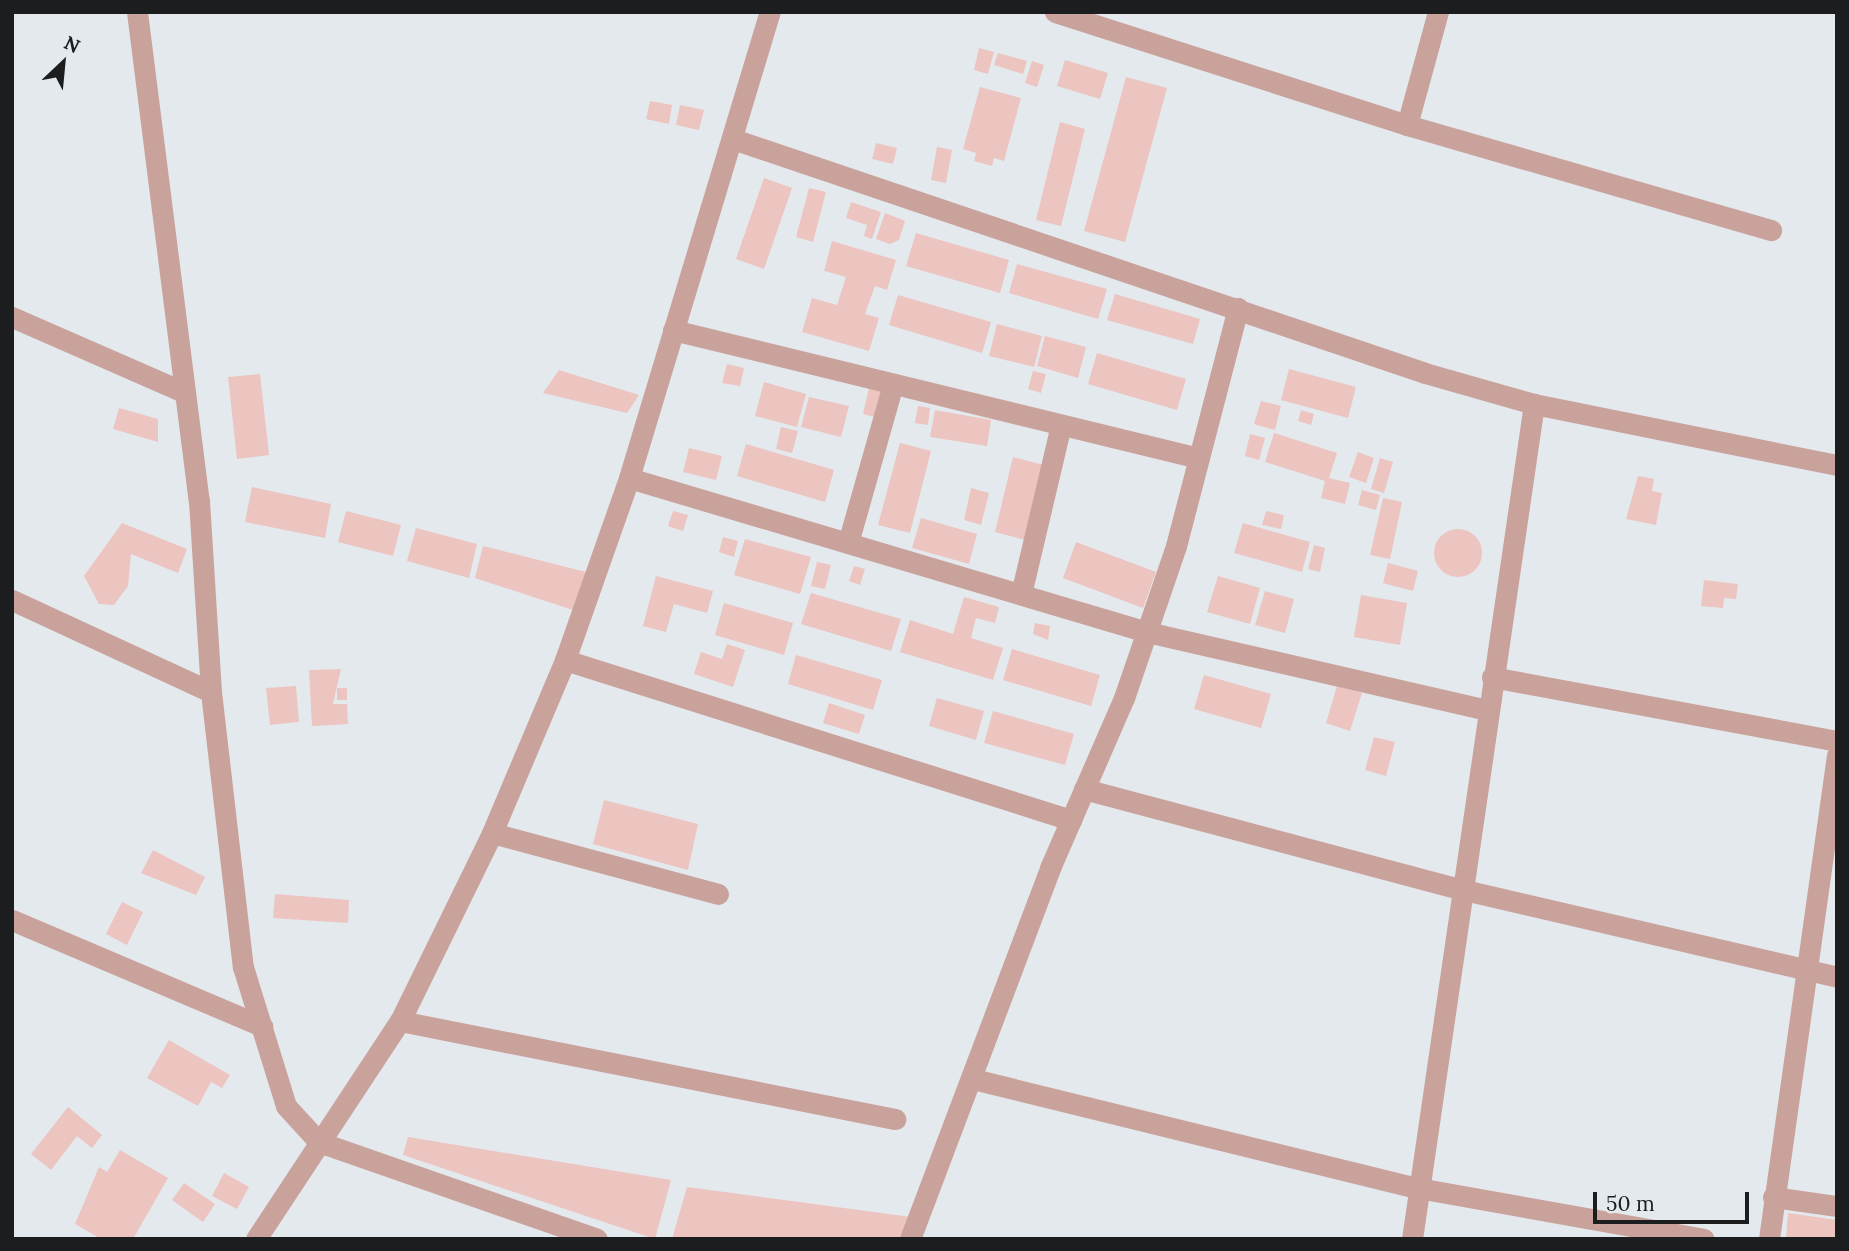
<!DOCTYPE html>
<html>
<head>
<meta charset="utf-8">
<style>
  body { margin:0 }
  #map { position:relative; width:1849px; height:1251px; overflow:hidden; background:#e4e9ee; font-family:Lora,serif }
  div>[style] { position:absolute }
  [style*='--x'] { left:calc(var(--x)*1px); top:calc(var(--y)*1px); width:calc(var(--w)*1px); rotate:calc(var(--a)*1deg) }
  .building>* { inset:0; background:#ecc4c0 }
  .round { border-radius:50% }
  .street>* { height:21px; margin:-10.5px; padding:0 10.5px; transform-origin:10.5px; border-radius:10.5px; background:#c9a29c }
  span { translate:-50% -50%; white-space:nowrap; text-align:center; line-height:1.15; -webkit-text-stroke:5px #e4e9ee; paint-order:stroke }
  .frame { position:absolute; inset:0; border:14px solid #1b1d1e; pointer-events:none }
  .north { position:absolute; left:28px; top:28px; width:70px; height:70px; -webkit-text-stroke:5px #e4e9ee; paint-order:stroke; rotate:26deg; font-size:19px; font-weight:700; line-height:28px; text-align:center; color:#1b1d1e }
  .north::after { content:''; display:block; margin:auto; width:24px; height:32px; background:#1b1d1e; clip-path:polygon(50% 0,100% 100%,50% 72%,0 100%) }
  .scale { position:absolute; left:1593px; top:1192px; width:156px; height:32px; box-sizing:border-box; border:4px solid #1b1d1e; border-top:0; padding-left:9px; font-size:21px; line-height:24px; white-space:nowrap; color:#1b1d1e; -webkit-text-stroke:5px #e4e9ee; paint-order:stroke }
</style>
</head>
<body>
<div id="map">
  <div class="building">
    <i style="clip-path:polygon(979px 48px,994px 52px,988px 74px,974px 70px)"></i>
    <i style="clip-path:polygon(998px 53px,1027px 61px,1023px 74px,994px 65px)"></i>
    <i style="clip-path:polygon(1065px 60px,1108px 73px,1100px 99px,1057px 86px)"></i>
    <i style="clip-path:polygon(1032px 61px,1044px 65px,1037px 87px,1025px 83px)"></i>
    <i style="clip-path:polygon(1126px 77px,1167px 88px,1125px 242px,1084px 231px)"></i>
    <i style="clip-path:polygon(980px 87px,1021px 98px,1004px 161px,994px 158px,992px 166px,974px 161px,976px 153px,963px 149px)"></i>
    <i style="clip-path:polygon(650px 101px,672px 105px,669px 124px,646px 119px)"></i>
    <i style="clip-path:polygon(680px 105px,704px 110px,699px 130px,676px 125px)"></i>
    <i style="clip-path:polygon(1060px 122px,1085px 129px,1061px 226px,1036px 220px)"></i>
    <i style="clip-path:polygon(876px 143px,897px 148px,893px 164px,872px 159px)"></i>
    <i style="clip-path:polygon(937px 147px,952px 150px,946px 183px,931px 180px)"></i>
    <i style="clip-path:polygon(764px 178px,792px 188px,764px 269px,736px 259px)"></i>
    <i style="clip-path:polygon(809px 188px,826px 192px,813px 242px,796px 237px)"></i>
    <i style="clip-path:polygon(851px 202px,881px 212px,872px 239px,864px 236px,867px 225px,846px 218px)"></i>
    <i style="clip-path:polygon(885px 213px,905px 221px,899px 240px,890px 244px,876px 239px)"></i>
    <i style="clip-path:polygon(916px 233px,1009px 260px,1000px 293px,906px 266px)"></i>
    <i style="clip-path:polygon(832px 241px,896px 260px,887px 290px,875px 286px,865px 314px,879px 318px,869px 351px,802px 332px,812px 298px,837px 305px,846px 277px,824px 271px)"></i>
    <i style="clip-path:polygon(1017px 264px,1107px 289px,1098px 319px,1009px 293px)"></i>
    <i style="clip-path:polygon(1115px 294px,1200px 319px,1193px 344px,1107px 320px)"></i>
    <i style="clip-path:polygon(898px 295px,991px 322px,982px 353px,889px 325px)"></i>
    <i style="clip-path:polygon(997px 324px,1042px 336px,1034px 367px,989px 356px)"></i>
    <i style="clip-path:polygon(1045px 336px,1086px 347px,1078px 378px,1037px 366px)"></i>
    <i style="clip-path:polygon(1097px 353px,1186px 379px,1177px 410px,1088px 384px)"></i>
    <i style="clip-path:polygon(727px 364px,744px 368px,740px 386px,722px 383px)"></i>
    <i style="clip-path:polygon(1289px 369px,1356px 387px,1348px 418px,1281px 400px)"></i>
    <i style="clip-path:polygon(559px 370px,639px 395px,627px 413px,543px 393px)"></i>
    <i style="clip-path:polygon(1033px 371px,1046px 374px,1041px 393px,1028px 389px)"></i>
    <i style="clip-path:polygon(260px 374px,269px 455px,237px 459px,228px 377px)"></i>
    <i style="clip-path:polygon(764px 382px,806px 394px,797px 427px,755px 416px)"></i>
    <i style="clip-path:polygon(869px 388px,881px 391px,875px 417px,863px 414px)"></i>
    <i style="clip-path:polygon(809px 397px,849px 406px,841px 437px,801px 427px)"></i>
    <i style="clip-path:polygon(1261px 401px,1281px 406px,1275px 430px,1254px 424px)"></i>
    <i style="clip-path:polygon(918px 406px,930px 408px,928px 425px,915px 423px)"></i>
    <i style="clip-path:polygon(119px 408px,158px 419px,158px 442px,113px 429px)"></i>
    <i style="clip-path:polygon(935px 410px,991px 420px,987px 446px,930px 437px)"></i>
    <i style="clip-path:polygon(1301px 410px,1314px 414px,1311px 425px,1298px 421px)"></i>
    <i style="clip-path:polygon(781px 427px,798px 431px,792px 453px,776px 449px)"></i>
    <i style="clip-path:polygon(1274px 433px,1337px 453px,1329px 478px,1350px 483px,1345px 504px,1321px 498px,1325px 481px,1265px 462px)"></i>
    <i style="clip-path:polygon(1250px 434px,1265px 438px,1259px 460px,1245px 456px)"></i>
    <i style="clip-path:polygon(900px 443px,931px 451px,910px 533px,878px 525px)"></i>
    <i style="clip-path:polygon(746px 444px,834px 470px,825px 502px,737px 476px)"></i>
    <i style="clip-path:polygon(689px 448px,722px 456px,716px 480px,683px 472px)"></i>
    <i style="clip-path:polygon(1358px 452px,1374px 458px,1366px 483px,1349px 477px)"></i>
    <i style="clip-path:polygon(1013px 457px,1048px 466px,1029px 541px,995px 532px)"></i>
    <i style="clip-path:polygon(1380px 458px,1393px 462px,1384px 493px,1371px 489px)"></i>
    <i style="clip-path:polygon(1638px 476px,1654px 479px,1652px 491px,1662px 493px,1656px 525px,1626px 519px)"></i>
    <i style="clip-path:polygon(252px 487px,331px 504px,325px 538px,245px 522px)"></i>
    <i style="clip-path:polygon(971px 488px,989px 493px,981px 525px,964px 520px)"></i>
    <i style="clip-path:polygon(1362px 490px,1380px 495px,1376px 510px,1358px 505px)"></i>
    <i style="clip-path:polygon(1383px 498px,1402px 502px,1390px 559px,1370px 555px)"></i>
    <i style="clip-path:polygon(346px 511px,401px 525px,393px 556px,338px 542px)"></i>
    <i style="clip-path:polygon(673px 511px,688px 515px,683px 531px,668px 526px)"></i>
    <i style="clip-path:polygon(1266px 511px,1284px 515px,1281px 529px,1262px 525px)"></i>
    <i style="clip-path:polygon(921px 518px,977px 534px,969px 564px,912px 548px)"></i>
    <i style="clip-path:polygon(122px 523px,187px 549px,178px 573px,131px 554px,128px 586px,114px 605px,99px 604px,84px 576px)"></i>
    <i style="clip-path:polygon(1243px 523px,1310px 542px,1302px 572px,1234px 553px)"></i>
    <i style="clip-path:polygon(416px 528px,477px 544px,469px 578px,407px 561px)"></i>
    <i class="round" style="left:1434px;top:529px;width:48px;height:48px"></i>
    <i style="clip-path:polygon(723px 537px,738px 541px,734px 557px,719px 552px)"></i>
    <i style="clip-path:polygon(745px 539px,811px 557px,800px 594px,734px 575px)"></i>
    <i style="clip-path:polygon(1076px 542px,1156px 572px,1143px 608px,1063px 578px)"></i>
    <i style="clip-path:polygon(1314px 545px,1325px 548px,1320px 572px,1308px 569px)"></i>
    <i style="clip-path:polygon(483px 546px,586px 572px,576px 611px,475px 578px)"></i>
    <i style="clip-path:polygon(817px 562px,831px 565px,825px 589px,811px 586px)"></i>
    <i style="clip-path:polygon(1388px 563px,1418px 571px,1413px 591px,1383px 583px)"></i>
    <i style="clip-path:polygon(854px 566px,865px 569px,860px 585px,849px 581px)"></i>
    <i style="clip-path:polygon(656px 576px,713px 591px,707px 613px,674px 604px,666px 632px,643px 626px)"></i>
    <i style="clip-path:polygon(1218px 576px,1260px 588px,1250px 624px,1207px 612px)"></i>
    <i style="clip-path:polygon(1704px 580px,1738px 584px,1736px 599px,1724px 598px,1723px 608px,1701px 606px)"></i>
    <i style="clip-path:polygon(1265px 591px,1294px 599px,1285px 633px,1255px 625px)"></i>
    <i style="clip-path:polygon(811px 593px,901px 619px,891px 651px,801px 624px)"></i>
    <i style="clip-path:polygon(1361px 595px,1407px 603px,1400px 645px,1354px 637px)"></i>
    <i style="clip-path:polygon(964px 597px,999px 607px,995px 623px,976px 618px,971px 638px,1003px 648px,993px 680px,900px 652px,910px 620px,953px 634px)"></i>
    <i style="clip-path:polygon(724px 603px,793px 623px,784px 655px,715px 635px)"></i>
    <i style="clip-path:polygon(1035px 623px,1050px 626px,1048px 640px,1033px 634px)"></i>
    <i style="clip-path:polygon(727px 644px,745px 650px,733px 687px,694px 674px,701px 652px,722px 659px)"></i>
    <i style="clip-path:polygon(1012px 649px,1100px 675px,1091px 706px,1003px 680px)"></i>
    <i style="clip-path:polygon(796px 655px,882px 680px,873px 710px,788px 684px)"></i>
    <i style="clip-path:polygon(341px 669px,333px 704px,347px 704px,348px 724px,312px 726px,309px 670px)"></i>
    <i style="clip-path:polygon(1204px 675px,1271px 694px,1261px 728px,1194px 709px)"></i>
    <i style="clip-path:polygon(296px 686px,299px 722px,270px 725px,266px 688px)"></i>
    <i style="clip-path:polygon(1337px 686px,1362px 693px,1350px 731px,1326px 723px)"></i>
    <i style="clip-path:polygon(337px 688px,347px 688px,347px 700px,337px 700px)"></i>
    <i style="clip-path:polygon(937px 698px,984px 711px,976px 740px,929px 726px)"></i>
    <i style="clip-path:polygon(829px 703px,865px 715px,859px 734px,823px 723px)"></i>
    <i style="clip-path:polygon(993px 711px,1074px 734px,1065px 765px,984px 743px)"></i>
    <i style="clip-path:polygon(1374px 737px,1395px 742px,1386px 776px,1365px 770px)"></i>
    <i style="clip-path:polygon(604px 800px,698px 824px,688px 870px,593px 844px)"></i>
    <i style="clip-path:polygon(153px 850px,205px 877px,196px 895px,141px 873px)"></i>
    <i style="clip-path:polygon(275px 894px,349px 900px,348px 923px,273px 918px)"></i>
    <i style="clip-path:polygon(122px 902px,143px 912px,127px 945px,106px 934px)"></i>
    <i style="clip-path:polygon(169px 1040px,230px 1075px,222px 1088px,211px 1082px,198px 1106px,147px 1078px)"></i>
    <i style="clip-path:polygon(68px 1107px,102px 1135px,92px 1148px,77px 1136px,51px 1170px,31px 1154px)"></i>
    <i style="clip-path:polygon(408px 1137px,671px 1180px,655px 1239px,403px 1155px)"></i>
    <i style="clip-path:polygon(120px 1150px,168px 1178px,133px 1239px,101px 1239px,75px 1224px,99px 1167px,107px 1172px)"></i>
    <i style="clip-path:polygon(224px 1173px,249px 1187px,237px 1209px,212px 1196px)"></i>
    <i style="clip-path:polygon(184px 1183px,215px 1204px,203px 1222px,172px 1200px)"></i>
    <i style="clip-path:polygon(687px 1187px,911px 1217px,900px 1239px,672px 1239px)"></i>
    <i style="clip-path:polygon(1788px 1213px,1837px 1220px,1837px 1239px,1786px 1239px)"></i>
  </div>
  <div class="street">
    <i style="--x:137;--y:12;--w:493;--a:82.8"></i>
    <i style="--x:199;--y:501;--w:191;--a:86.4"></i>
    <i style="--x:211;--y:692;--w:277;--a:83.4"></i>
    <i style="--x:243;--y:967;--w:145;--a:72.8"></i>
    <i style="--x:286;--y:1106;--w:49;--a:47.5"></i>
    <i style="--x:319;--y:1142;--w:294;--a:19.2"></i>
    <i style="--x:1055;--y:12;--w:370;--a:17.8"></i>
    <i style="--x:1407;--y:125;--w:379;--a:16.1"></i>
    <i style="--x:1407;--y:125;--w:117;--a:-74.7"></i>
    <i style="--x:733;--y:139;--w:730;--a:18.68"></i>
    <i style="--x:1425;--y:373;--w:113;--a:15.9"></i>
    <i style="--x:1534;--y:404;--w:309;--a:11.4"></i>
    <i style="--x:12;--y:317;--w:188;--a:23.6"></i>
    <i style="--x:673;--y:330;--w:541;--a:13.68"></i>
    <i style="--x:629;--y:478;--w:540;--a:16.56"></i>
    <i style="--x:1147;--y:632;--w:349;--a:12.9"></i>
    <i style="--x:848;--y:543;--w:165;--a:-74.2"></i>
    <i style="--x:1021;--y:594;--w:174;--a:-76.7"></i>
    <i style="--x:12;--y:600;--w:219;--a:24.8"></i>
    <i style="--x:565;--y:660;--w:531;--a:17.55"></i>
    <i style="--x:1492;--y:677;--w:351;--a:10.5"></i>
    <i style="--x:1084;--y:789;--w:389;--a:14.9"></i>
    <i style="--x:1460;--y:889;--w:387;--a:13.1"></i>
    <i style="--x:492;--y:833;--w:234;--a:15.1"></i>
    <i style="--x:12;--y:920;--w:272;--a:23"></i>
    <i style="--x:400;--y:1021;--w:505;--a:11.2"></i>
    <i style="--x:973;--y:1079;--w:458;--a:13.8"></i>
    <i style="--x:1418;--y:1188;--w:290;--a:10.1"></i>
    <i style="--x:1773;--y:1197;--w:65;--a:8"></i>
    <i style="--x:256;--y:1239;--w:261;--a:-56.6"></i>
    <i style="--x:400;--y:1021;--w:209;--a:-63.9"></i>
    <i style="--x:492;--y:833;--w:188;--a:-67.1"></i>
    <i style="--x:565;--y:660;--w:193;--a:-70.6"></i>
    <i style="--x:629;--y:478;--w:487;--a:-73.2"></i>
    <i style="--x:910;--y:1239;--w:397;--a:-69.3"></i>
    <i style="--x:1050;--y:868;--w:185;--a:-66.5"></i>
    <i style="--x:1124;--y:698;--w:161;--a:-71.1"></i>
    <i style="--x:1176;--y:546;--w:246;--a:-75.4"></i>
    <i style="--x:1412;--y:1239;--w:844;--a:-81.69"></i>
    <i style="--x:1769;--y:1239;--w:488;--a:-82"></i>
  </div>
  <div class="frame"></div>
  <div class="north">N</div>
  <div class="scale">50 m</div>
</div>
</body>
</html>
